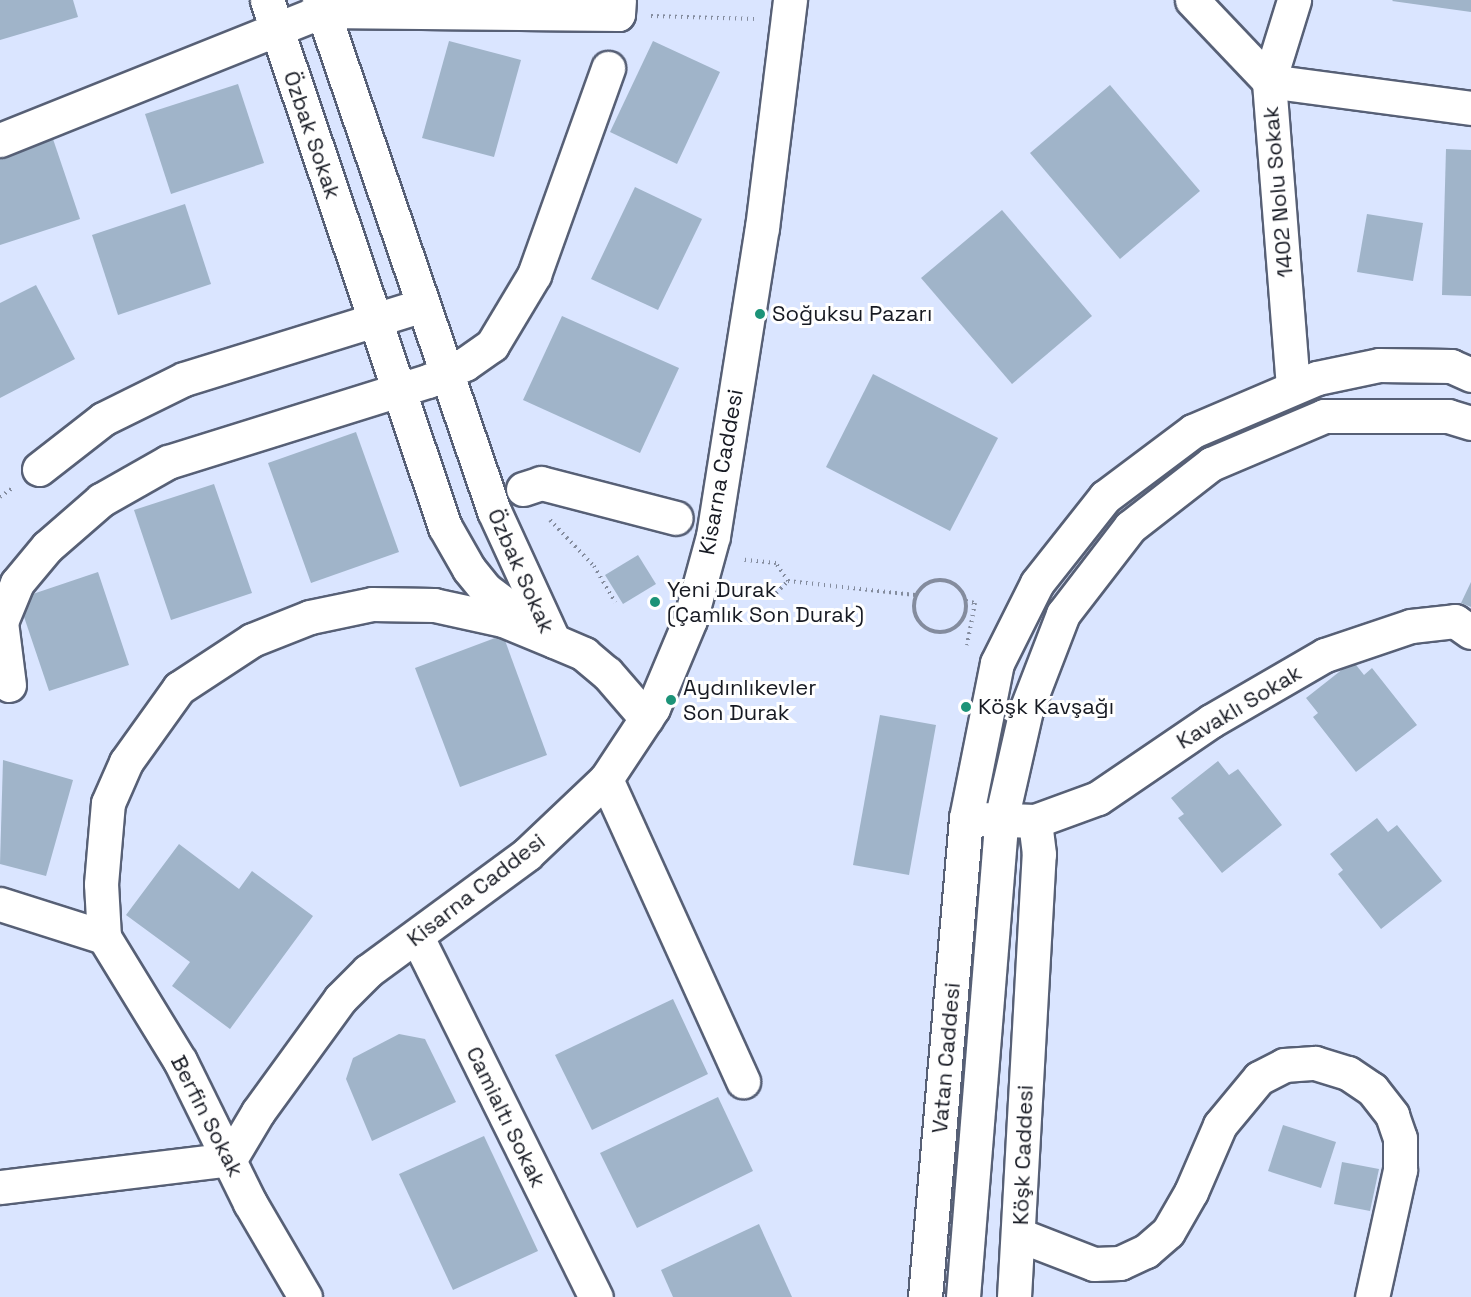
<!DOCTYPE html>
<html>
<head>
<meta charset="utf-8">
<style>
  body { margin:0 }
  #map { position:relative; width:1471px; height:1297px; overflow:hidden; background:#dae5ff; font-family:"Space Grotesk",sans-serif }
  div>[style] { position:absolute }
  [style*='--x'] { left:calc(var(--x)*1px); top:calc(var(--y)*1px); width:calc(var(--w)*1px); rotate:calc(var(--a)*1deg) }
  .building>* { inset:0; background:#a0b4c9 }
  .path>* { height:4px; margin-top:-2px; transform-origin:0; background:repeating-linear-gradient(90deg,#848c9e 0 1.5px,transparent 0 6px) }
  .path>.ring { margin:-2px; padding:0; box-sizing:content-box; background:none; border:4px solid #848c9e; border-radius:50% }
  .roads { filter:drop-shadow(2px 0 #576076) drop-shadow(-2px 0 #576076) drop-shadow(0 2px #576076) drop-shadow(0 -2px #576076) }
  .minor>* { height:33px; margin:-16.5px; padding:0 16.5px; transform-origin:16.5px; border-radius:16.5px; background:#fff }
  .dots>* { width:16px; height:16px; translate:-50% -50%; box-sizing:border-box; border:3px solid #fff; border-radius:50% }
  span { translate:-50% -50%; white-space:nowrap; text-align:center; line-height:1.15; -webkit-text-stroke:6px #fff; paint-order:stroke }
  .street-label { font-size:22px; color:#171a23 }
  .poi-label { font-size:22px; color:#171a23 }
  .left { translate:0 -50%; text-align:left }
</style>
</head>
<body>
<div id="map">
  <div class="building">
    <i style="clip-path:polygon(0 0,73px 0,78px 17px,0 40px)"></i>
    <i style="clip-path:polygon(1393px 0,1471px 0,1471px 12px,1392px 1px)"></i>
    <i style="clip-path:polygon(449px 41px,521px 60px,494px 157px,422px 138px)"></i>
    <i style="clip-path:polygon(653px 41px,720px 72px,677px 164px,610px 132px)"></i>
    <i style="clip-path:polygon(238px 84px,264px 163px,171px 194px,145px 114px)"></i>
    <i style="clip-path:polygon(1110px 85px,1200px 191px,1120px 259px,1030px 153px)"></i>
    <i style="clip-path:polygon(53px 139px,80px 219px,0 245px,0 157px)"></i>
    <i style="clip-path:polygon(1446px 149px,1471px 150px,1471px 296px,1442px 295px)"></i>
    <i style="clip-path:polygon(635px 187px,702px 219px,658px 310px,591px 279px)"></i>
    <i style="clip-path:polygon(185px 204px,211px 284px,118px 315px,92px 235px)"></i>
    <i style="clip-path:polygon(1002px 210px,1092px 316px,1012px 384px,921px 278px)"></i>
    <i style="clip-path:polygon(1367px 214px,1423px 223px,1413px 281px,1357px 272px)"></i>
    <i style="clip-path:polygon(36px 285px,75px 359px,0 398px,0 303px)"></i>
    <i style="clip-path:polygon(562px 316px,679px 368px,640px 453px,523px 400px)"></i>
    <i style="clip-path:polygon(873px 374px,998px 438px,950px 531px,826px 467px)"></i>
    <i style="clip-path:polygon(356px 432px,399px 552px,311px 583px,268px 463px)"></i>
    <i style="clip-path:polygon(214px 484px,252px 593px,171px 620px,134px 510px)"></i>
    <i style="clip-path:polygon(638px 555px,656px 584px,623px 604px,605px 575px)"></i>
    <i style="clip-path:polygon(98px 572px,129px 665px,49px 691px,18px 599px)"></i>
    <i style="clip-path:polygon(1471px 582px,1471px 607px,1461px 603px)"></i>
    <i style="clip-path:polygon(503px 635px,547px 755px,460px 787px,415px 668px)"></i>
    <i style="clip-path:polygon(1353px 661px,1364px 675px,1372px 668px,1417px 725px,1356px 772px,1313px 717px,1318px 713px,1306px 698px)"></i>
    <i style="clip-path:polygon(880px 715px,936px 725px,909px 875px,853px 865px)"></i>
    <i style="clip-path:polygon(3px 760px,73px 780px,46px 876px,0 864px)"></i>
    <i style="clip-path:polygon(1218px 761px,1229px 775px,1238px 769px,1282px 825px,1222px 873px,1178px 818px,1184px 814px,1171px 798px)"></i>
    <i style="clip-path:polygon(1377px 818px,1388px 832px,1397px 825px,1442px 881px,1381px 929px,1338px 874px,1343px 870px,1330px 854px)"></i>
    <i style="clip-path:polygon(179px 844px,239px 889px,252px 871px,313px 916px,230px 1029px,172px 986px,190px 962px,126px 915px)"></i>
    <i style="clip-path:polygon(673px 999px,708px 1074px,592px 1130px,555px 1055px)"></i>
    <i style="clip-path:polygon(399px 1034px,425px 1039px,456px 1102px,372px 1141px,346px 1079px,353px 1058px)"></i>
    <i style="clip-path:polygon(718px 1097px,753px 1171px,637px 1228px,600px 1153px)"></i>
    <i style="clip-path:polygon(1283px 1125px,1336px 1142px,1321px 1188px,1268px 1171px)"></i>
    <i style="clip-path:polygon(484px 1136px,538px 1251px,453px 1290px,399px 1174px)"></i>
    <i style="clip-path:polygon(1342px 1162px,1379px 1169px,1370px 1211px,1334px 1204px)"></i>
    <i style="clip-path:polygon(759px 1224px,792px 1297px,673px 1297px,661px 1270px)"></i>
  </div>
  <div class="path">
    <i style="--x:651;--y:16;--w:103;--a:1.7"></i>
    <i style="--x:0;--y:497;--w:17;--a:-36"></i>
    <i style="--x:550;--y:520;--w:64;--a:46.3"></i>
    <i style="--x:594;--y:566;--w:42;--a:59.7"></i>
    <i class="ring" style="left:914px;top:580px;width:48px;height:48px"></i>
    <i style="--x:788;--y:581;--w:128;--a:6.3"></i>
    <i style="--x:733;--y:592;--w:39;--a:7"></i>
    <i style="--x:772;--y:597;--w:23;--a:-45"></i>
    <i style="--x:788;--y:581;--w:22;--a:-124"></i>
    <i style="--x:776;--y:563;--w:36;--a:-174"></i>
    <i style="--x:966;--y:601;--w:9;--a:13"></i>
    <i style="--x:975;--y:603;--w:43;--a:100.8"></i>
  </div>
  <div class="roads">
    <div class="minor">
      <i style="--x:267;--y:0;--w:556;--a:71.34"></i>
      <i style="--x:445;--y:527;--w:48;--a:60.3"></i>
      <i style="--x:469;--y:569;--w:26;--a:51"></i>
      <i style="--x:485;--y:589;--w:55;--a:36.9"></i>
      <i style="--x:319;--y:0;--w:540;--a:71.1"></i>
      <i style="--x:494;--y:511;--w:139;--a:65.3"></i>
      <i style="--x:1192;--y:0;--w:112;--a:46.5"></i>
      <i style="--x:1269;--y:81;--w:204;--a:7.6"></i>
      <i style="--x:0;--y:140;--w:347;--a:-21.8"></i>
      <i style="--x:322;--y:11;--w:296;--a:0.6"></i>
      <i style="--x:618;--y:14;--w:14;--a:-86"></i>
      <i style="--x:1293;--y:387;--w:307;--a:-94.5"></i>
      <i style="--x:1269;--y:81;--w:85;--a:-72.8"></i>
      <i style="--x:39;--y:469;--w:81;--a:-38"></i>
      <i style="--x:103;--y:419;--w:90;--a:-26.3"></i>
      <i style="--x:184;--y:379;--w:250;--a:-17.2"></i>
      <i style="--x:523;--y:489;--w:19;--a:-18"></i>
      <i style="--x:541;--y:483;--w:139;--a:14.5"></i>
      <i style="--x:9;--y:685;--w:64;--a:-97.2"></i>
      <i style="--x:1;--y:622;--w:42;--a:-67.7"></i>
      <i style="--x:17;--y:583;--w:47;--a:-50.2"></i>
      <i style="--x:47;--y:547;--w:72;--a:-41"></i>
      <i style="--x:101;--y:500;--w:77;--a:-29.6"></i>
      <i style="--x:168;--y:462;--w:272;--a:-17.3"></i>
      <i style="--x:428;--y:381;--w:41;--a:-24.7"></i>
      <i style="--x:465;--y:364;--w:33;--a:-35"></i>
      <i style="--x:492;--y:345;--w:82;--a:-59"></i>
      <i style="--x:534;--y:275;--w:220;--a:-70.3"></i>
      <i style="--x:606;--y:779;--w:332;--a:65.6"></i>
      <i style="--x:980;--y:819;--w:55;--a:2.1"></i>
      <i style="--x:1035;--y:821;--w:67;--a:-20.1"></i>
      <i style="--x:1098;--y:798;--w:137;--a:-34.3"></i>
      <i style="--x:1211;--y:721;--w:132;--a:-30.1"></i>
      <i style="--x:1325;--y:655;--w:91;--a:-18.6"></i>
      <i style="--x:1411;--y:626;--w:44;--a:-6.5"></i>
      <i style="--x:1455;--y:621;--w:19;--a:35"></i>
      <i style="--x:0;--y:904;--w:109;--a:17.6"></i>
      <i style="--x:417;--y:937;--w:402;--a:63.6"></i>
      <i style="--x:0;--y:1187;--w:232;--a:-6.9"></i>
      <i style="--x:230;--y:1159;--w:55;--a:-59.2"></i>
      <i style="--x:258;--y:1112;--w:140;--a:-54"></i>
      <i style="--x:340;--y:999;--w:40;--a:-45"></i>
      <i style="--x:368;--y:971;--w:197;--a:-36.3"></i>
      <i style="--x:527;--y:854;--w:109;--a:-43.5"></i>
      <i style="--x:606;--y:779;--w:85;--a:-56.5"></i>
      <i style="--x:653;--y:708;--w:95;--a:-67.2"></i>
      <i style="--x:690;--y:620;--w:87;--a:-74.7"></i>
      <i style="--x:713;--y:536;--w:312;--a:-81"></i>
      <i style="--x:762;--y:228;--w:230;--a:-83"></i>
      <i style="--x:1019;--y:1235;--w:80;--a:21.1"></i>
      <i style="--x:1094;--y:1264;--w:26;--a:-2"></i>
      <i style="--x:1120;--y:1263;--w:29;--a:-25"></i>
      <i style="--x:1146;--y:1251;--w:29;--a:-41"></i>
      <i style="--x:1168;--y:1232;--w:46;--a:-60.1"></i>
      <i style="--x:1191;--y:1192;--w:73;--a:-66.6"></i>
      <i style="--x:1220;--y:1125;--w:61;--a:-50.3"></i>
      <i style="--x:1259;--y:1078;--w:28;--a:-27"></i>
      <i style="--x:1284;--y:1065;--w:31;--a:-4"></i>
      <i style="--x:1315;--y:1063;--w:34;--a:17"></i>
      <i style="--x:1348;--y:1073;--w:29;--a:34"></i>
      <i style="--x:1372;--y:1089;--w:33;--a:52"></i>
      <i style="--x:1392;--y:1115;--w:24;--a:71"></i>
      <i style="--x:1400;--y:1138;--w:32;--a:90"></i>
      <i style="--x:1400;--y:1170;--w:130;--a:102.4"></i>
      <i style="--x:305;--y:1297;--w:109;--a:-120.3"></i>
      <i style="--x:250;--y:1203;--w:158;--a:-116.2"></i>
      <i style="--x:180;--y:1061;--w:145;--a:-121.5"></i>
      <i style="--x:104;--y:937;--w:53;--a:-93.2"></i>
      <i style="--x:101;--y:884;--w:81;--a:-85.1"></i>
      <i style="--x:108;--y:803;--w:45;--a:-66.3"></i>
      <i style="--x:126;--y:762;--w:91;--a:-54.4"></i>
      <i style="--x:179;--y:688;--w:87;--a:-33.3"></i>
      <i style="--x:252;--y:640;--w:62;--a:-21.6"></i>
      <i style="--x:310;--y:617;--w:63;--a:-11.8"></i>
      <i style="--x:372;--y:604;--w:62;--a:0.9"></i>
      <i style="--x:434;--y:605;--w:71;--a:12.3"></i>
      <i style="--x:503;--y:620;--w:55;--a:22.4"></i>
      <i style="--x:554;--y:641;--w:33;--a:23"></i>
      <i style="--x:584;--y:654;--w:30;--a:40"></i>
      <i style="--x:607;--y:673;--w:60;--a:49.1"></i>
      <i style="--x:925;--y:1297;--w:481;--a:-85.1"></i>
      <i style="--x:966;--y:818;--w:158;--a:-78.7"></i>
      <i style="--x:997;--y:663;--w:89;--a:-63.4"></i>
      <i style="--x:1037;--y:583;--w:110;--a:-51.7"></i>
      <i style="--x:1105;--y:497;--w:110;--a:-36.9"></i>
      <i style="--x:1193;--y:431;--w:135;--a:-23.1"></i>
      <i style="--x:1317;--y:378;--w:63;--a:-11.8"></i>
      <i style="--x:1379;--y:365;--w:72;--a:0.8"></i>
      <i style="--x:1451;--y:366;--w:22;--a:24"></i>
      <i style="--x:963;--y:1297;--w:479;--a:-85.4"></i>
      <i style="--x:1001;--y:820;--w:113;--a:-77.2"></i>
      <i style="--x:1026;--y:710;--w:103;--a:-68.9"></i>
      <i style="--x:1063;--y:614;--w:110;--a:-52.4"></i>
      <i style="--x:1130;--y:527;--w:103;--a:-37.9"></i>
      <i style="--x:1211;--y:464;--w:123;--a:-23"></i>
      <i style="--x:1324;--y:416;--w:124;--a:0"></i>
      <i style="--x:1448;--y:416;--w:24;--a:17"></i>
      <i style="--x:1014;--y:1297;--w:444;--a:-86.8"></i>
      <i style="--x:1039;--y:854;--w:33;--a:-97"></i>
    </div>
  </div>
  <div class="dots">
    <i style="left:760px;top:314px;background:#1c9378"></i>
    <i style="left:655px;top:602px;background:#1c9378"></i>
    <i style="left:671px;top:700px;background:#1c9378"></i>
    <i style="left:966px;top:707px;background:#1c9378"></i>
  </div>
  <div class="street-label">
    <span style="left:312px;top:135px;rotate:71deg">Özbak Sokak</span>
    <span style="left:1278px;top:192px;rotate:-95deg">1402 Nolu Sokak</span>
    <span style="left:721px;top:472px;rotate:-80deg">Kisarna Caddesi</span>
    <span style="left:521px;top:571px;rotate:66deg">Özbak Sokak</span>
    <span style="left:1239px;top:707px;rotate:-31deg">Kavaklı Sokak</span>
    <span style="left:476px;top:890px;rotate:-38deg">Kisarna Caddesi</span>
    <span style="left:946px;top:1058px;rotate:-85deg">Vatan Caddesi</span>
    <span style="left:207px;top:1116px;rotate:63deg">Berfin Sokak</span>
    <span style="left:506px;top:1117px;rotate:64deg">Camialtı Sokak</span>
    <span style="left:1023px;top:1155px;rotate:-88deg">Köşk Caddesi</span>
  </div>
  <div class="poi-label">
    <span class="left" style="left:772px;top:314px">Soğuksu Pazarı</span>
    <span class="left" style="left:667px;top:602px">Yeni Durak<br>(Çamlık Son Durak)</span>
    <span class="left" style="left:683px;top:700px">Aydınlıkevler<br>Son Durak</span>
    <span class="left" style="left:978px;top:707px">Köşk Kavşağı</span>
  </div>
</div>
</body>
</html>
